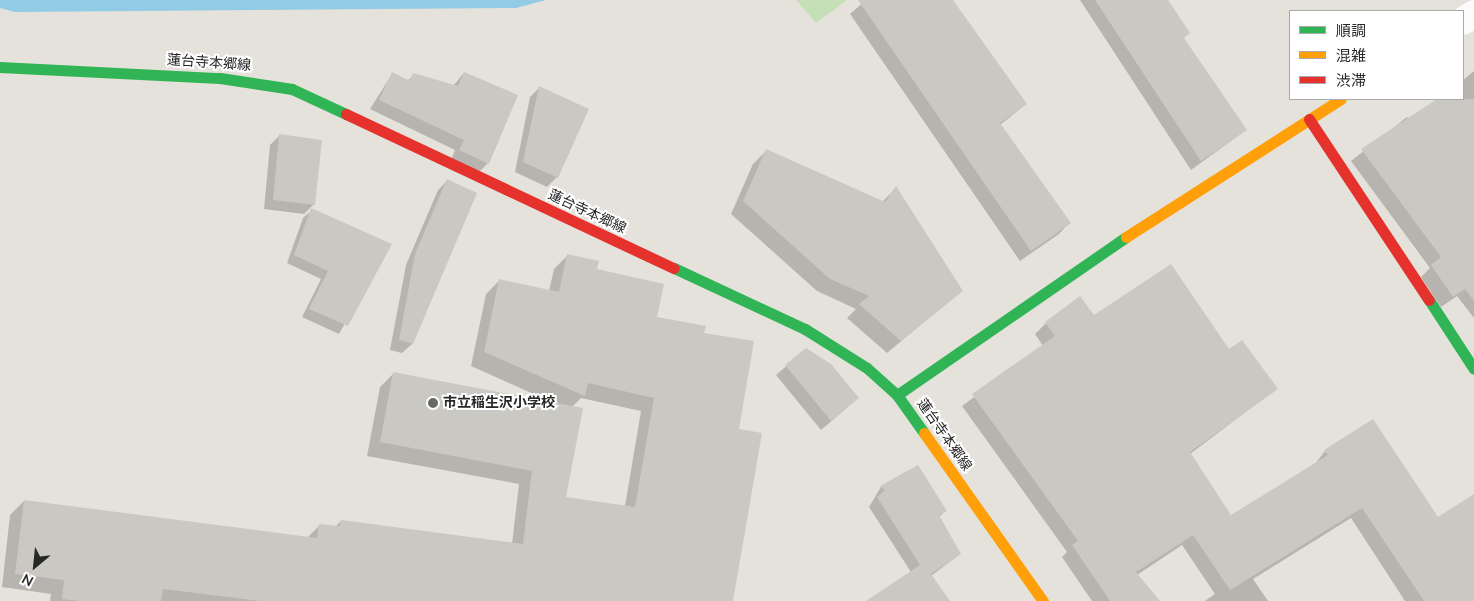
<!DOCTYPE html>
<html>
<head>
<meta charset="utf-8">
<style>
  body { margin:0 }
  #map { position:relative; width:1474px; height:601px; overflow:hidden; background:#e5e2dc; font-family:"Nunito Sans","Noto Sans JP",sans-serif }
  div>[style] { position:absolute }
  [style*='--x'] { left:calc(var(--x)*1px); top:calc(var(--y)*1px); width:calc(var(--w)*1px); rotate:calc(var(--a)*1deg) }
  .green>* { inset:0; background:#c5e0b6 }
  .water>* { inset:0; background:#92cbe5 }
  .shadow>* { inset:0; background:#0003 }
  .building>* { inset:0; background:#cac8c3 }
  .street>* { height:28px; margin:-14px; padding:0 14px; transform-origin:14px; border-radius:14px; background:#fbfbfa }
  .fast>* { height:11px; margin:-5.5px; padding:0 5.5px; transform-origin:5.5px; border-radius:5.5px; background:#30b455 }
  .slow>* { height:11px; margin:-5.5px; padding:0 5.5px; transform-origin:5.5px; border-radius:5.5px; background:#ff9f0a }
  .jam>* { height:11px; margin:-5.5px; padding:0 5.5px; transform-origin:5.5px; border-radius:5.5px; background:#e5322d }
  .dots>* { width:14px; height:14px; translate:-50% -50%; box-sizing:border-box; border:2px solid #fff; border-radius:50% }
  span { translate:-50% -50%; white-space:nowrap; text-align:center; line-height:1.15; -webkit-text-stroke:4px #fff; paint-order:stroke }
  .street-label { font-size:14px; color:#272727 }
  .poi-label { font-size:14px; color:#272727; font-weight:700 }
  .left { translate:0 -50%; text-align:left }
  .legend { position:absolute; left:1289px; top:10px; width:175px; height:90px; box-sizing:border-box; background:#fff; border:1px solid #a9a9a9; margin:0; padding:6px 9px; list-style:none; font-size:15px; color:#272727 }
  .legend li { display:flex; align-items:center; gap:10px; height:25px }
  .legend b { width:25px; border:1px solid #a9a9a9 }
  .north { position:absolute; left:10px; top:541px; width:50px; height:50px; -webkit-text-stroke:4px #fff; paint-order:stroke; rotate:208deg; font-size:14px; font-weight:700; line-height:20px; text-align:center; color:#272727 }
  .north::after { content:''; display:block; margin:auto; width:18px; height:22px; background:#272727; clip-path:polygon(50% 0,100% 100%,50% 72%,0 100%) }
</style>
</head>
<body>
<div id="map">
  <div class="green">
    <i style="clip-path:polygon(796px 0,847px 0,816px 23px)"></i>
  </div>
  <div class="water">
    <i style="clip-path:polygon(0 0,546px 0,516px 8px,15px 12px,0 8px)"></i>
  </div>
  <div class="shadow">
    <i style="clip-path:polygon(866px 0,951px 0,1026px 104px,1000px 125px,1069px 223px,1059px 234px,1020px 261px,850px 14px)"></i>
    <i style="clip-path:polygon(1080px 0,1166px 0,1183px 39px,1246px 130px,1191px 170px)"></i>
    <i style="clip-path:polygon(1474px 71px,1474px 318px,1457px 296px,1441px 307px,1421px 277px,1430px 268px,1351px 161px,1407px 117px,1410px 121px,1439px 99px,1463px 99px,1463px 80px)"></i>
    <i style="clip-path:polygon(464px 73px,488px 163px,478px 173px,451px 160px,455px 150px,370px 109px,392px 74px,407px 81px,414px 75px,453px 86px)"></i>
    <i style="clip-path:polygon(539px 88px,557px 177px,547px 187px,515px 172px,530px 97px)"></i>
    <i style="clip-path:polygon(279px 136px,314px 204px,304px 214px,264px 209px,270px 145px)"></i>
    <i style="clip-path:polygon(766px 151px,882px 202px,896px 188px,961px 291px,887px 353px,847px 318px,856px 309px,817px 291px,731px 214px,753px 164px)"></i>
    <i style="clip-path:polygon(448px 180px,475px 193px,412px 344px,402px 353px,390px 350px,406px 265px,438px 190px)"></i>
    <i style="clip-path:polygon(312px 210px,390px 245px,339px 334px,302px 317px,321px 279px,287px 263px,303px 218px)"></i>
    <i style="clip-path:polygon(evenodd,568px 255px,596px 270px,656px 318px,703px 334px,737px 430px,732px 601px,50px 601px,51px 594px,2px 587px,10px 515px,24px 501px,307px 538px,320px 525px,335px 527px,341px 521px,512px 544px,519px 484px,367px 456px,380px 387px,394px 373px,556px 404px,471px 366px,486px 294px,500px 280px,549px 291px,554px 269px,568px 255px,581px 398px,641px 411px,625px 506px,565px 498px,572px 407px,581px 398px)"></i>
    <i style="clip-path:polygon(1094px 317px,1228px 351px,1276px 389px,1190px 454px,1231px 517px,1315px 464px,1325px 451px,1438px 519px,1474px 495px,1474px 601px,1405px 601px,1351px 518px,1253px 579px,1268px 601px,1205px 601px,1215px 594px,1182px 545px,1137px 575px,1159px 601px,1092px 601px,1062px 557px,1067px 552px,962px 406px,1043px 346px,1035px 334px,1046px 323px)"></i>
    <i style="clip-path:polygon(806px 349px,848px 407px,821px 430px,776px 375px)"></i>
    <i style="clip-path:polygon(918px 467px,945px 511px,939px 517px,960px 554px,931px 576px,948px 601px,884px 601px,911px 572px,869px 507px,881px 487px)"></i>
  </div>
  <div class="building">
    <i style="clip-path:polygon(858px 0,953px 0,1027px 104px,1000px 123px,1071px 223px,1031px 251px)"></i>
    <i style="clip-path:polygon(1095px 0,1168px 0,1190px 33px,1184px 38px,1247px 130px,1201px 161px)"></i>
    <i style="clip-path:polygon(392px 72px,410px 81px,413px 73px,458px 86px,464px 72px,518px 95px,489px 164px,459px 150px,464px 140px,379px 100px)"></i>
    <i style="clip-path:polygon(539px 86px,589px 109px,558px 178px,523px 162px)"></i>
    <i style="clip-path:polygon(1437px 99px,1474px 99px,1474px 301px,1465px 289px,1453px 297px,1431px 265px,1441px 257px,1361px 149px)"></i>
    <i style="clip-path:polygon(279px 134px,322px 140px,315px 205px,273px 200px)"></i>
    <i style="clip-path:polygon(766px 149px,885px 202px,896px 186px,963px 291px,901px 341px,859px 304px,869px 296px,830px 279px,743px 201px)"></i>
    <i style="clip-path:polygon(447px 179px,477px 193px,413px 344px,399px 340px,415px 254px)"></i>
    <i style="clip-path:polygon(311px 208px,392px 244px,348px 326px,309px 309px,328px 271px,294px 255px)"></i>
    <i style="clip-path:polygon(567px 254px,599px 261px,597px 269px,664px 284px,657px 317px,706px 326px,704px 333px,754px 341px,739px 429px,762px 433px,733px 601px,260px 601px,163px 589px,161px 601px,80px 601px,62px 599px,64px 580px,15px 574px,24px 500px,317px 538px,319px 524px,340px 526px,341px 520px,523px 544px,532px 471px,380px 442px,393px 372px,583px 408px,566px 497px,635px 507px,654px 398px,588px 383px,585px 396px,484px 352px,499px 279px,559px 292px)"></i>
    <i style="clip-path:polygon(1171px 264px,1229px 349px,1242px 340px,1278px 389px,1190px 452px,1231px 515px,1328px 455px,1324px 450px,1373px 419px,1438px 517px,1474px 494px,1474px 601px,1424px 601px,1362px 508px,1230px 590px,1193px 535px,1136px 572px,1160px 601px,1110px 601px,1072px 545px,1078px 541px,972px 394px,1055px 336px,1045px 322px,1080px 296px,1094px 315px)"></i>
    <i style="clip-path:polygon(806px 348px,831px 364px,859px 398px,831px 421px,785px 365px)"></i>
    <i style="clip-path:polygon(918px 465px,947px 511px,939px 515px,961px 554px,931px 574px,950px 601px,866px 601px,920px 565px,877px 497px,885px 490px,880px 486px)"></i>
  </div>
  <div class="street">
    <i style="--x:1463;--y:21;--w:13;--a:-32"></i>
  </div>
  <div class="fast">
    <i style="--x:0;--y:67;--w:220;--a:2.9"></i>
    <i style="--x:220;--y:78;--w:73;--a:8.7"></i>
    <i style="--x:292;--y:89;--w:60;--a:24.8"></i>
    <i style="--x:674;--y:268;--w:145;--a:25"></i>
    <i style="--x:805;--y:329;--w:73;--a:32.2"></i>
    <i style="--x:867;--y:368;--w:40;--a:42"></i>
    <i style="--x:897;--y:395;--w:47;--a:54.6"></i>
    <i style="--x:1429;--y:300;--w:82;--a:56.9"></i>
    <i style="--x:897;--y:395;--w:278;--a:-34.6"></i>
  </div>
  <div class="slow">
    <i style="--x:1126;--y:237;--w:255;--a:-32.7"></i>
    <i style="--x:924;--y:433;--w:206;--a:54.7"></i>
  </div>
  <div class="jam">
    <i style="--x:346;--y:114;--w:362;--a:25.2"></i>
    <i style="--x:1309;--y:119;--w:217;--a:56.5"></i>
  </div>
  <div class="dots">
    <i style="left:433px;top:403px;background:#6a6866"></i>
  </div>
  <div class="street-label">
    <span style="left:209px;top:63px;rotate:4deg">蓮台寺本郷線</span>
    <span style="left:587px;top:212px;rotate:25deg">蓮台寺本郷線</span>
    <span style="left:944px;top:435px;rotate:55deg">蓮台寺本郷線</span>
  </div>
  <div class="poi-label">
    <span class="left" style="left:443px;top:403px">市立稲生沢小学校</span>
  </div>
  <ul class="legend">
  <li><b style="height:6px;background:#30b455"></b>順調</li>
  <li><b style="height:6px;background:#ff9f0a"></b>混雑</li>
  <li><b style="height:6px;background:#e5322d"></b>渋滞</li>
  </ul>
  <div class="north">N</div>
</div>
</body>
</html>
